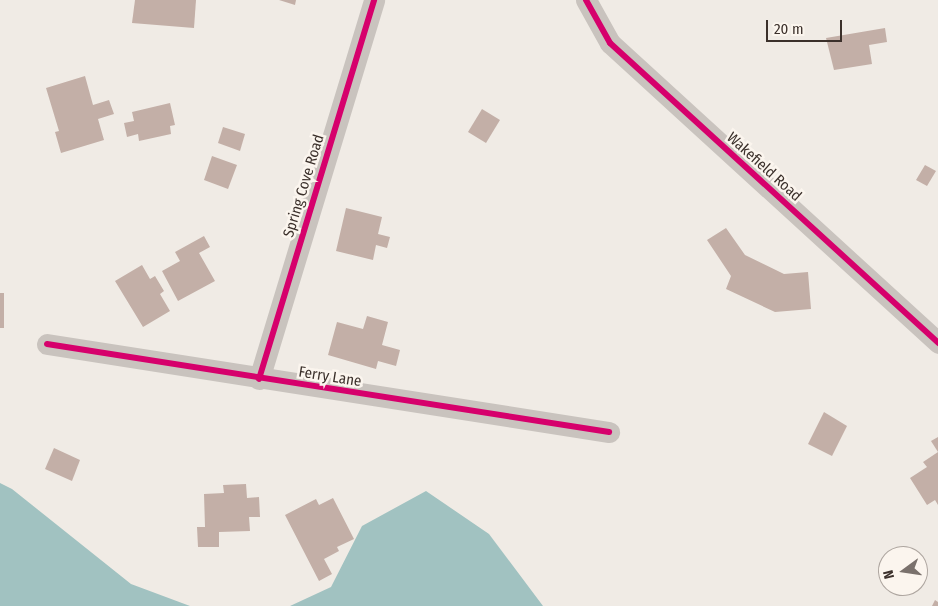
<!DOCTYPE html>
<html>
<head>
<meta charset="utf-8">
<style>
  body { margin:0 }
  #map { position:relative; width:938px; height:606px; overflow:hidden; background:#f0ebe5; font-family:"Fira Sans Condensed",sans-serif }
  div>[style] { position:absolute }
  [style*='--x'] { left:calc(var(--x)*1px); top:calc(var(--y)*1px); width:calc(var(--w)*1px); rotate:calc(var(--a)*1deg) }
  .water>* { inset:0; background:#a1c2c1 }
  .building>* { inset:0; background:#c3afa7 }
  .street>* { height:21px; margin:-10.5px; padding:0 10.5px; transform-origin:10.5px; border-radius:10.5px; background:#c9c3be }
  .cycleway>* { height:6px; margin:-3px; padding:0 3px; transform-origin:3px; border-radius:3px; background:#d6006c }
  span { translate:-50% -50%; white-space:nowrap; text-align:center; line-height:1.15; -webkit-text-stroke:5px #fbf5ee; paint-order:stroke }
  .street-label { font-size:15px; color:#3b302b }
  .north { position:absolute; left:878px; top:546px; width:50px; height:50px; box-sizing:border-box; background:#fbf5ee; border:1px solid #aea6a0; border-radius:50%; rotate:256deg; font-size:14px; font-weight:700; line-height:20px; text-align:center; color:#3b302b }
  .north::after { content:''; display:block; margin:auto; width:18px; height:22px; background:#7a716c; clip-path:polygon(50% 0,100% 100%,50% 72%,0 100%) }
  .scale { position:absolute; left:766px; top:20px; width:76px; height:22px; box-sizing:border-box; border:2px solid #3b302b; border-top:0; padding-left:6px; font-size:15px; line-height:18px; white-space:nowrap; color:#3b302b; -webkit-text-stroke:4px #fbf5ee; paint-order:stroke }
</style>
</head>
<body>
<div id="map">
  <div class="water">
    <i style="clip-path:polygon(0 483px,12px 489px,131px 584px,190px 606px,0 606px)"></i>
    <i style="clip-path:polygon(426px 491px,489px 534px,543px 606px,290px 606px,331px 587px,362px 526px)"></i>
  </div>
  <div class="building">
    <i style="clip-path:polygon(135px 0,196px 0,194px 28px,132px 23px)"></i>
    <i style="clip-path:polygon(279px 0,296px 0,295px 5px)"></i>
    <i style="clip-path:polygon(885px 28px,887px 42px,869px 45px,872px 64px,834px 70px,826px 38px)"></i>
    <i style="clip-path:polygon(85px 76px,93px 105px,109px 100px,114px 114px,98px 119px,104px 140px,61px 153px,55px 132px,59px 131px,46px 88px)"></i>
    <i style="clip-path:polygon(170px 103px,175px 125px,170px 126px,171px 134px,139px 141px,138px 134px,127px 137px,124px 123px,134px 121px,132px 112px)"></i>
    <i style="clip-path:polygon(482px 109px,500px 120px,486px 143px,468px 132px)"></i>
    <i style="clip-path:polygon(223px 127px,245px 134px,240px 151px,218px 143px)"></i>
    <i style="clip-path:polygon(212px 156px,237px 165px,228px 189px,204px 180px)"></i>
    <i style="clip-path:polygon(925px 165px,936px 171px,927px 186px,916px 180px)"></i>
    <i style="clip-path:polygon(346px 208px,382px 217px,378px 234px,390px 237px,387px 248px,376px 245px,373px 260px,336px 251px)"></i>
    <i style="clip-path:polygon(726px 228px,745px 255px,784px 274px,808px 272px,811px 309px,775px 312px,726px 289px,731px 276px,707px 240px)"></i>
    <i style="clip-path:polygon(204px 236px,210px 247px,199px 253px,215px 281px,178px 301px,162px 271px,180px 261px,175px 252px)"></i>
    <i style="clip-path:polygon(142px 265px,150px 279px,155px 276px,164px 291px,160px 294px,170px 311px,143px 327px,115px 281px)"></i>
    <i style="clip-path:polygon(0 293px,4px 293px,4px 328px,0 328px)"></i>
    <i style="clip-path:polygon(367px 316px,388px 322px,382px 345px,400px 350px,396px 366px,378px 361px,376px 369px,328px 355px,337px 322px,363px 329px)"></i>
    <i style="clip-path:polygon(824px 412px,847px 426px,832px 456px,808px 444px)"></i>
    <i style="clip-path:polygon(938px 437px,938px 452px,931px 441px)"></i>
    <i style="clip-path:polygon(54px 448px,80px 460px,72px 481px,45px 469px)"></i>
    <i style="clip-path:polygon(938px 452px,938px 505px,935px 500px,927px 505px,910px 478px,927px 467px,923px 462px)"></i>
    <i style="clip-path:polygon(246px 484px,247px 498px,259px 497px,260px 517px,249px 517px,250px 531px,219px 532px,219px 547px,198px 547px,197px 527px,205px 527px,204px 494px,224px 493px,223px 485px)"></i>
    <i style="clip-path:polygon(333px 498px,354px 539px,337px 547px,339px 551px,324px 559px,332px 574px,319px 581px,285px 515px,316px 499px,319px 505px)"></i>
    <i style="clip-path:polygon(935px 600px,938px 602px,938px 606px,932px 606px)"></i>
  </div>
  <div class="street">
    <i style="--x:586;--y:0;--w:49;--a:60.8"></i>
    <i style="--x:610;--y:43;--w:445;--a:42.4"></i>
    <i style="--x:47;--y:344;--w:569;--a:8.9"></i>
    <i style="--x:259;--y:379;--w:396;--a:-73.1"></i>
  </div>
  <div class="cycleway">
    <i style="--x:586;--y:0;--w:49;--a:60.8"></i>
    <i style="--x:610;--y:43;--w:445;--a:42.4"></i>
    <i style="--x:47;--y:344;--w:569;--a:8.9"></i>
    <i style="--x:259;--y:379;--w:396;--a:-73.1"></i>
  </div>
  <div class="street-label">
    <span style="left:764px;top:167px;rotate:42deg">Wakefield Road</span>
    <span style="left:304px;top:186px;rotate:-73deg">Spring Cove Road</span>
    <span style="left:330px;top:377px;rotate:9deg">Ferry Lane</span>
  </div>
  <div class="north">N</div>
  <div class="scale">20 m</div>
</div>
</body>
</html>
